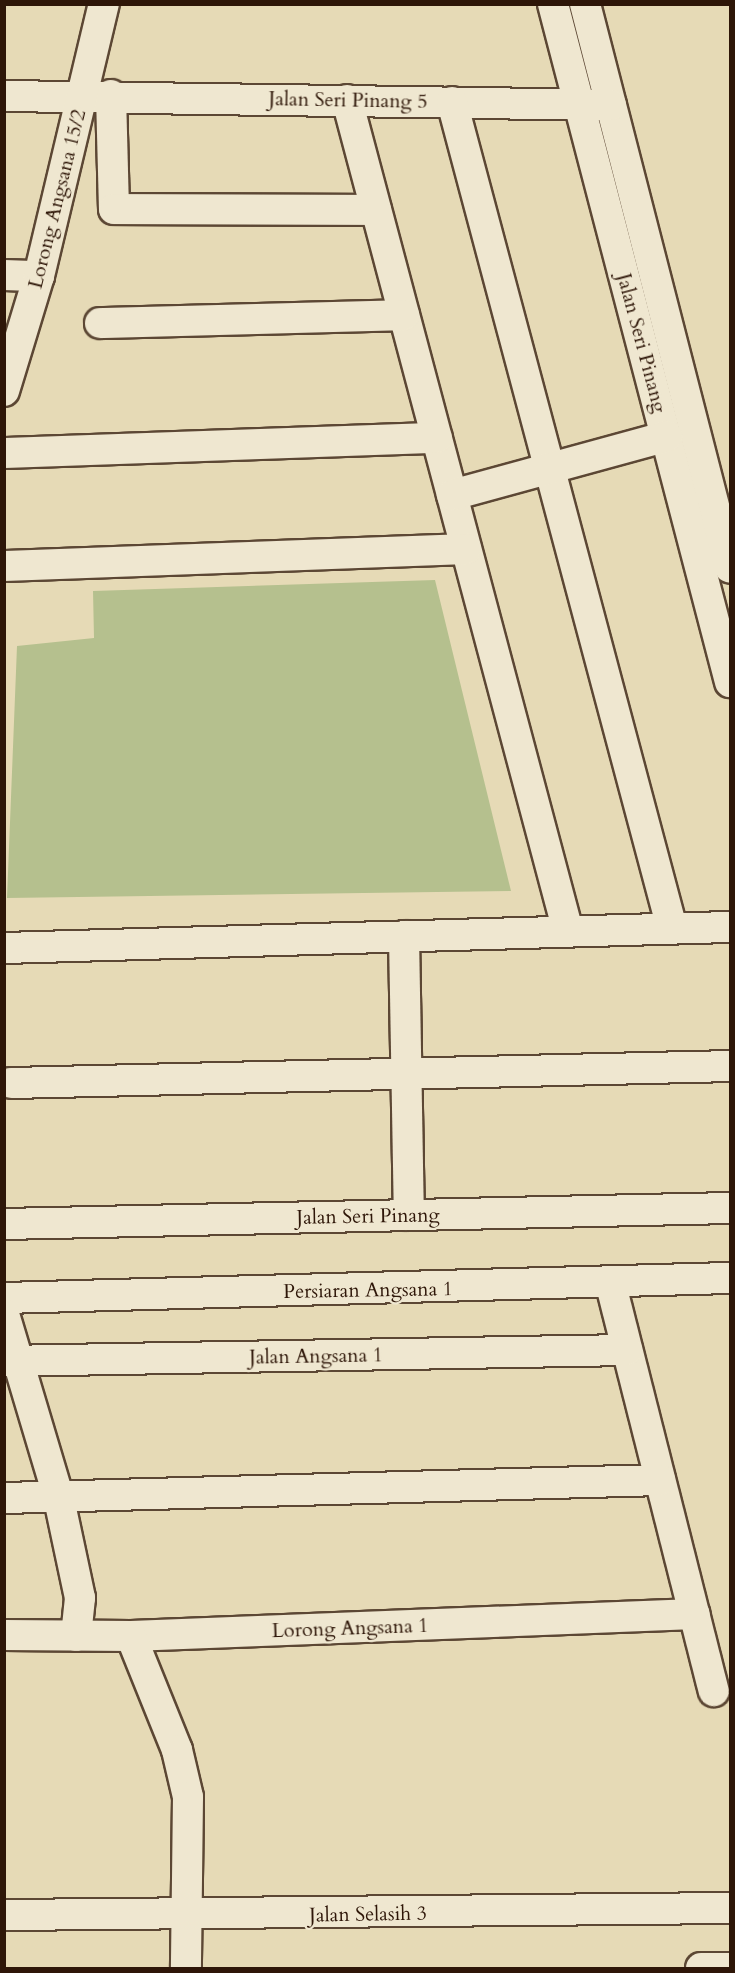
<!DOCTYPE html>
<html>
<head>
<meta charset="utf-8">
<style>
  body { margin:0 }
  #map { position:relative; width:735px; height:1973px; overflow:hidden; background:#e6dab6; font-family:Cardo,serif }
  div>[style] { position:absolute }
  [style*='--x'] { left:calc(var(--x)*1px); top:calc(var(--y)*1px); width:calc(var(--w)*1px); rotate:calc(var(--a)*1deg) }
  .green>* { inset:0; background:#b5c08e }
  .roads { filter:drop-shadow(2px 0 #5c4734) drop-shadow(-2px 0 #5c4734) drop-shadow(0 2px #5c4734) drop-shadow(0 -2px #5c4734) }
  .minor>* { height:30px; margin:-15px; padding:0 15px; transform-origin:15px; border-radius:15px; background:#efe7d0 }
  span { translate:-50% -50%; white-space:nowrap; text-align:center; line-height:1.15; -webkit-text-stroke:4.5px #efe7d0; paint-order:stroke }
  .street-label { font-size:20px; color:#2e1608 }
  .frame { position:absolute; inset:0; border:6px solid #2e1608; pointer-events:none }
</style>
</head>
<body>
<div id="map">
  <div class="green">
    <i style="clip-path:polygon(435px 580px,511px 891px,7px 898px,17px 646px,94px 638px,93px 591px)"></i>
  </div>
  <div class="roads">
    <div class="minor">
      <i style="--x:553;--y:4;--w:701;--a:75.37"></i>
      <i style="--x:585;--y:4;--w:582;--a:75.58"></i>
      <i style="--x:111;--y:95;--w:114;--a:88.5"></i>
      <i style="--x:114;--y:209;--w:262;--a:0.2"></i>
      <i style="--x:4;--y:96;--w:607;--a:0.85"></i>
      <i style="--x:347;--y:100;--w:860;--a:75.11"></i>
      <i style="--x:452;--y:102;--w:855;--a:75.09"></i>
      <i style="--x:4;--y:275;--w:35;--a:2"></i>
      <i style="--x:100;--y:323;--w:304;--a:-1.5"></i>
      <i style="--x:4;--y:391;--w:120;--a:-73.1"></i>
      <i style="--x:39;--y:276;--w:280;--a:-76.6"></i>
      <i style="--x:4;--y:453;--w:433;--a:-2"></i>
      <i style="--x:452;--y:495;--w:223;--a:-15.3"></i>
      <i style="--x:4;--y:566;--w:462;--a:-2.1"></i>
      <i style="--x:404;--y:936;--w:279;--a:89"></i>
      <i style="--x:4;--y:948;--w:726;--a:-1.66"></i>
      <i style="--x:11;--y:1083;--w:719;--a:-1.35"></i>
      <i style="--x:4;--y:1224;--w:726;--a:-1.26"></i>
      <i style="--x:611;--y:1285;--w:419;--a:75.8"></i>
      <i style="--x:4;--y:1298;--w:726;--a:-1.58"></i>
      <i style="--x:4;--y:1314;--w:193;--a:73.4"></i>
      <i style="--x:59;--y:1499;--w:101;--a:78"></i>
      <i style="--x:80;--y:1598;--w:38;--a:96"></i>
      <i style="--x:4;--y:1361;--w:623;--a:-1.01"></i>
      <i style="--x:4;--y:1498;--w:656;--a:-1.57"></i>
      <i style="--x:4;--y:1635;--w:127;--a:0.5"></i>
      <i style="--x:131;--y:1636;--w:564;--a:-2.23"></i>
      <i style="--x:131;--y:1636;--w:123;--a:68"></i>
      <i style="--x:177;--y:1750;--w:48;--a:76.8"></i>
      <i style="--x:188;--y:1797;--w:171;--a:90.7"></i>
      <i style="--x:4;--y:1915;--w:726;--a:-0.55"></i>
      <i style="--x:701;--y:1968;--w:29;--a:0"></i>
    </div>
  </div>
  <div class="street-label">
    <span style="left:348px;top:100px;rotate:1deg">Jalan Seri Pinang 5</span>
    <span style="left:57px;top:199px;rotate:-76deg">Lorong Angsana 15/2</span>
    <span style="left:642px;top:343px;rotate:75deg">Jalan Seri Pinang</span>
    <span style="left:368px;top:1216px;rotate:-1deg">Jalan Seri Pinang</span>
    <span style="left:368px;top:1290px;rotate:-1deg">Persiaran Angsana 1</span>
    <span style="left:316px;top:1356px;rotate:-1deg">Jalan Angsana 1</span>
    <span style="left:350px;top:1628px;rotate:-2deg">Lorong Angsana 1</span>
    <span style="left:368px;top:1914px;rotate:-1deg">Jalan Selasih 3</span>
  </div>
  <div class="frame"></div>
</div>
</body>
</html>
